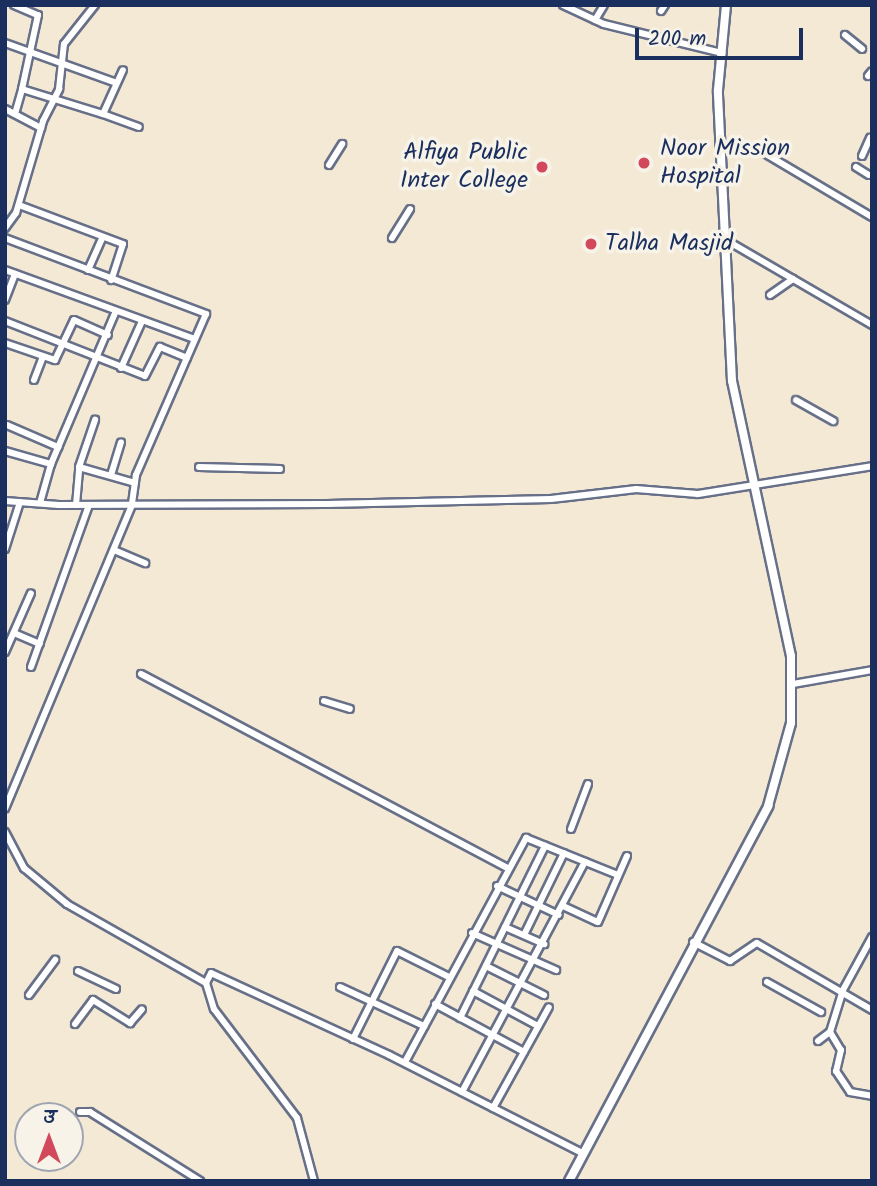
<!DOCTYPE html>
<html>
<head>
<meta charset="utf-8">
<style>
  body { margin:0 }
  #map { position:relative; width:877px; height:1186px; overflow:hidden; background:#f4e9d5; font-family:Kalam,"Playpen Sans Deva",sans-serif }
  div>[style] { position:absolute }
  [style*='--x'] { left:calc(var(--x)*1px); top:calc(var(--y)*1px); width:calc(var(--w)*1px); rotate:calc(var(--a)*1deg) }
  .roads { filter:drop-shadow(2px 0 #677088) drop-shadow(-2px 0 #677088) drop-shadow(0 2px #677088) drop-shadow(0 -2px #677088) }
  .minor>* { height:6px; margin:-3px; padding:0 3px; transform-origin:3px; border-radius:3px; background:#fff }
  .tertiary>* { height:8px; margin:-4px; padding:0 4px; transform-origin:4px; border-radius:4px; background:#fff }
  .dots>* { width:19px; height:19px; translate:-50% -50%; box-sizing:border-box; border:4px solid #f7f3e8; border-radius:50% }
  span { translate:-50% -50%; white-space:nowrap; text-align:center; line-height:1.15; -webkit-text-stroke:7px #f7f3e8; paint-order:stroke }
  .poi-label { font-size:24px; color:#1b2f5e }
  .left { translate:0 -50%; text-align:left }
  .right { translate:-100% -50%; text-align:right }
  .frame { position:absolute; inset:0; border:7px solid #1b2f5e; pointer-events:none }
  .north { position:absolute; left:14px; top:1102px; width:70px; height:70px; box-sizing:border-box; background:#f7f3e8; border:2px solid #9fa5b1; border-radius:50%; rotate:0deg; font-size:19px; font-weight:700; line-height:28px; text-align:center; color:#1b2f5e }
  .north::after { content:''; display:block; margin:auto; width:24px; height:32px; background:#d1495b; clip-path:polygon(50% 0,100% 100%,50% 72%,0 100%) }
  .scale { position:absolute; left:635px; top:28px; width:168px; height:32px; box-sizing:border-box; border:4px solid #1b2f5e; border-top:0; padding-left:9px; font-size:21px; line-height:24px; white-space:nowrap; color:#1b2f5e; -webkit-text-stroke:5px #f7f3e8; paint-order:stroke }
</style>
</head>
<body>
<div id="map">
  <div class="roads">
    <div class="minor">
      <i style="--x:14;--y:5;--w:26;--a:23"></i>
      <i style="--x:38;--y:15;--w:76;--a:102.2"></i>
      <i style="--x:22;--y:89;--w:85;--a:17.2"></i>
      <i style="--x:103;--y:114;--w:48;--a:-65.6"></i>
      <i style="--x:563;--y:5;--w:45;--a:24.9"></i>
      <i style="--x:604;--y:24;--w:122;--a:13.8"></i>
      <i style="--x:661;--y:11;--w:7;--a:-56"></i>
      <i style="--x:595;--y:20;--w:17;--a:-59"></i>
      <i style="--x:845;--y:35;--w:22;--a:39"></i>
      <i style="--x:5;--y:43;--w:116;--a:19.7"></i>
      <i style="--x:868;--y:76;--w:6;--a:-51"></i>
      <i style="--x:5;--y:109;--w:41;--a:27.8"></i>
      <i style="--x:15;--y:114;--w:26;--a:-74"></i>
      <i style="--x:103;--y:114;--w:38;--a:20"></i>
      <i style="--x:721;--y:147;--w:33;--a:0"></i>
      <i style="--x:754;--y:147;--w:137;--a:30.7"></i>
      <i style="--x:862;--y:156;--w:20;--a:-66"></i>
      <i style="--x:329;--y:165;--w:25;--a:-58"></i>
      <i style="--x:856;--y:167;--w:15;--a:32"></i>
      <i style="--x:19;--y:205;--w:111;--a:20.6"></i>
      <i style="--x:123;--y:244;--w:38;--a:108"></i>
      <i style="--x:5;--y:228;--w:19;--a:-54"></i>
      <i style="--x:16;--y:213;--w:96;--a:-73.6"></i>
      <i style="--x:43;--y:121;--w:36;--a:-63"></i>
      <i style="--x:59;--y:89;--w:45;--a:-83.7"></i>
      <i style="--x:64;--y:44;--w:50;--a:-51.5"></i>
      <i style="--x:5;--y:238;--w:215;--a:20.7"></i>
      <i style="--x:206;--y:314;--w:176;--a:113.5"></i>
      <i style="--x:136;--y:475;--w:30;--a:98"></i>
      <i style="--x:132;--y:505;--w:329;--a:112.7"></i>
      <i style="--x:392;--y:238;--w:34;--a:-58"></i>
      <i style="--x:726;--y:240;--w:169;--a:30.2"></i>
      <i style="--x:5;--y:270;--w:202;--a:20"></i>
      <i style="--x:88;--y:270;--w:35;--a:-66"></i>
      <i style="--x:770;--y:295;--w:28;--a:-35"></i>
      <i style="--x:5;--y:300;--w:28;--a:-69"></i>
      <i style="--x:5;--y:321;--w:150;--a:21.4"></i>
      <i style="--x:145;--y:376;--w:33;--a:-63"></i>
      <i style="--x:160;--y:347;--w:29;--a:22"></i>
      <i style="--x:5;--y:343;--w:53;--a:18.8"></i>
      <i style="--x:55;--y:360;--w:44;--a:-64.6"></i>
      <i style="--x:74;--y:320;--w:37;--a:24"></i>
      <i style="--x:121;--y:368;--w:51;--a:-65.9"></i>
      <i style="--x:34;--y:380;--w:25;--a:-69"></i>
      <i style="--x:796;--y:400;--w:43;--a:29.6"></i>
      <i style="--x:7;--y:425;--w:56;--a:23.3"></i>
      <i style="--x:5;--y:451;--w:48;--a:15.8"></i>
      <i style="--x:79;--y:467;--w:58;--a:15.9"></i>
      <i style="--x:199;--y:467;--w:81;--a:1.4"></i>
      <i style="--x:111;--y:475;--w:34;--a:-73"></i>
      <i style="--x:5;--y:501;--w:54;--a:4.2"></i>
      <i style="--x:59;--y:505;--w:268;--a:-0.2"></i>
      <i style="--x:327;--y:504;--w:224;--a:-1.3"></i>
      <i style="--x:551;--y:499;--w:86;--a:-6.7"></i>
      <i style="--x:636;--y:489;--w:62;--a:4.6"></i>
      <i style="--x:698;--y:494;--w:176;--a:-9.1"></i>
      <i style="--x:40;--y:503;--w:41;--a:-74.2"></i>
      <i style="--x:51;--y:464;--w:166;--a:-67"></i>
      <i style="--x:76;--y:505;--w:38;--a:-85"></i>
      <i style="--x:79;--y:467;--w:50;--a:-71.2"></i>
      <i style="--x:5;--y:549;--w:49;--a:-72.3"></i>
      <i style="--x:114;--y:550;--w:34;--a:23"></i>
      <i style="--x:14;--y:633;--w:28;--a:23"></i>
      <i style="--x:5;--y:652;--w:64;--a:-66.2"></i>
      <i style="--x:31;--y:667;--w:172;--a:-70.3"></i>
      <i style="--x:141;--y:674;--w:413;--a:27.9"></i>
      <i style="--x:793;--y:684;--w:80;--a:-10"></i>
      <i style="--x:324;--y:701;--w:27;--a:17"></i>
      <i style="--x:571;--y:829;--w:48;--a:-69.3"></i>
      <i style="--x:5;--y:832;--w:41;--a:62.2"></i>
      <i style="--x:24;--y:868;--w:56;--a:39.9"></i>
      <i style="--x:67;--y:904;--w:160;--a:29.6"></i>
      <i style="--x:206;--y:983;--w:27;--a:73"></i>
      <i style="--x:214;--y:1009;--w:137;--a:52.7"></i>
      <i style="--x:297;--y:1118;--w:65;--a:74.9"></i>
      <i style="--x:497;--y:886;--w:68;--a:25.1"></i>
      <i style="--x:563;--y:906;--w:38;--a:25"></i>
      <i style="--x:598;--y:922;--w:72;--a:-66.3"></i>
      <i style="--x:505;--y:927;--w:43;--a:23.6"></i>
      <i style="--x:472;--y:933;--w:92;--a:23.8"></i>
      <i style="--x:524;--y:935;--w:91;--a:-64"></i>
      <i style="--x:872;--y:937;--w:60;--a:118.7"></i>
      <i style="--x:843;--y:990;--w:44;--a:107.2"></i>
      <i style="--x:830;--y:1032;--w:21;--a:59"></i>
      <i style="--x:841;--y:1050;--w:22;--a:103"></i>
      <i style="--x:836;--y:1071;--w:25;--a:56"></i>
      <i style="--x:850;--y:1092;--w:22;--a:10"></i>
      <i style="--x:693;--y:942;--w:42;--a:27.2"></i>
      <i style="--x:730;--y:961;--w:32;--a:-34"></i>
      <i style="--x:757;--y:943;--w:133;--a:30.2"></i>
      <i style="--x:486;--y:966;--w:65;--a:26.6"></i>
      <i style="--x:78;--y:971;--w:42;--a:25.3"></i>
      <i style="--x:767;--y:982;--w:62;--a:29.1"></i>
      <i style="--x:206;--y:983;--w:11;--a:-63"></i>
      <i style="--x:211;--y:973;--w:196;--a:24.7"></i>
      <i style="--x:389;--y:1055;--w:216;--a:26.9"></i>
      <i style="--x:340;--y:987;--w:93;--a:24.9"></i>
      <i style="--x:473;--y:991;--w:74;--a:28.3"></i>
      <i style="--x:29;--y:995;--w:44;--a:-53.4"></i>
      <i style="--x:435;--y:1004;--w:101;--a:28.3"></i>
      <i style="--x:460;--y:1018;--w:192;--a:-63.7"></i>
      <i style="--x:75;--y:1024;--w:30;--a:-53"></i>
      <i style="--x:93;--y:1000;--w:44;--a:31.9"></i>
      <i style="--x:130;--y:1023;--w:18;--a:-49"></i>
      <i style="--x:353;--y:1039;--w:98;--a:-63.4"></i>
      <i style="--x:397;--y:951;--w:58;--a:26.6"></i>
      <i style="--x:818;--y:1041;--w:15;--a:-37"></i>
      <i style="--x:405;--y:1062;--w:255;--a:-61.6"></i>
      <i style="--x:526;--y:838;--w:99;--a:21.9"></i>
      <i style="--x:462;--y:1092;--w:261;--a:-61.9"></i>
      <i style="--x:493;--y:1108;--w:115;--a:-61"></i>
      <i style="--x:80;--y:1112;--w:10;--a:0"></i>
      <i style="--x:90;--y:1112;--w:130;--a:32.1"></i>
    </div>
    <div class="tertiary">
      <i style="--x:569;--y:1181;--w:425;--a:-62"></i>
      <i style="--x:768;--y:806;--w:86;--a:-74.5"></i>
      <i style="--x:791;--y:723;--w:67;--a:-90"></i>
      <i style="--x:791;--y:656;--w:281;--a:-102.1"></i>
      <i style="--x:732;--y:381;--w:291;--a:-92.8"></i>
      <i style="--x:718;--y:90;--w:85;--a:-84.6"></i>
    </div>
  </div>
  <div class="dots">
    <i style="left:644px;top:163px;background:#d1495b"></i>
    <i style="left:542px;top:167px;background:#d1495b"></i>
    <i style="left:591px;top:244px;background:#d1495b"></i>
  </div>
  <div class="poi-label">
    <span class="left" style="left:660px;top:163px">Noor Mission<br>Hospital</span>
    <span class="right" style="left:528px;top:167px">Alfiya Public<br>Inter College</span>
    <span class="left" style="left:605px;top:244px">Talha Masjid</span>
  </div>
  <div class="frame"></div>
  <div class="north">उ</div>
  <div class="scale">200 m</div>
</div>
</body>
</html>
